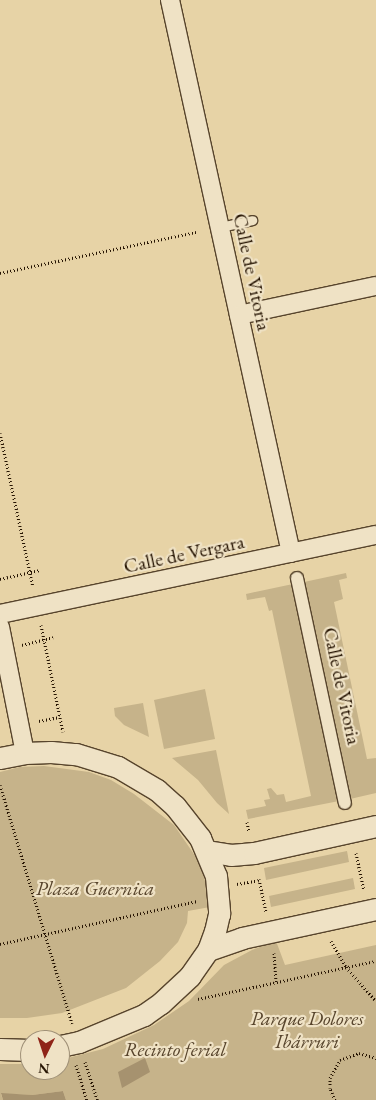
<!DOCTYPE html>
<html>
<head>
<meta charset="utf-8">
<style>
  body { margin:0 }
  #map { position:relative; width:376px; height:1100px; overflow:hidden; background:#e7d3a6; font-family:"EB Garamond",serif }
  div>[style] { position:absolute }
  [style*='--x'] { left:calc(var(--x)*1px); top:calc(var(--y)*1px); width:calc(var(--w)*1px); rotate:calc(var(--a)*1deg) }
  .green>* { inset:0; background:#c6b38a }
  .water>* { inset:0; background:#a6926f }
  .path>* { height:3px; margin-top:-1.5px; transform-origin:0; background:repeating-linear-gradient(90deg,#271503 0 1px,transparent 0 3.5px) }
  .roads { filter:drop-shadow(1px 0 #57442c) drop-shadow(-1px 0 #57442c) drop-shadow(0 1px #57442c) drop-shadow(0 -1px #57442c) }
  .service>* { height:9px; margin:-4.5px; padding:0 4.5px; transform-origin:4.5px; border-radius:4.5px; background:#efe2c5 }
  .pedestrian>* { height:12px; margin:-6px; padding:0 6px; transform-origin:6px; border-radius:6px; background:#efe2c5 }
  .minor>* { height:18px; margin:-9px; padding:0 9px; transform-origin:9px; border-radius:9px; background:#efe2c5 }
  .tertiary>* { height:21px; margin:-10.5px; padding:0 10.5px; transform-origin:10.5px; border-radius:10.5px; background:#efe2c5 }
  span { translate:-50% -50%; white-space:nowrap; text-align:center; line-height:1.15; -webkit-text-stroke:4.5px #efe2c5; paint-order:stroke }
  .street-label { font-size:20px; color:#271503 }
  .park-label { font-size:20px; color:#57442c; font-style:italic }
  .north { position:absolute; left:20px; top:1030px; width:50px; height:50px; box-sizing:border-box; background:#efe2c5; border:1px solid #9f9077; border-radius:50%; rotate:184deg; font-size:14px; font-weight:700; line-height:20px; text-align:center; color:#271503 }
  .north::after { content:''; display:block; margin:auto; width:18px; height:22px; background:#8f2418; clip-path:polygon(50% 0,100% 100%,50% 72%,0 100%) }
</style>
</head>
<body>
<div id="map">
  <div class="green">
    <i style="clip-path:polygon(346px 573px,347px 578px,339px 580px,343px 599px,334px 602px,367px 759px,376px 758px,376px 793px,350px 799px,304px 582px)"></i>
    <i style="clip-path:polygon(293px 584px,339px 801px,248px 819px,246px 810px,266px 806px,264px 800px,270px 799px,267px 789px,271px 788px,277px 795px,284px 794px,286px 802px,311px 796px,272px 610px,269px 611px,265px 597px,247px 600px,246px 594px)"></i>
    <i style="clip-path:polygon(205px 689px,215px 739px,164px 749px,154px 700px)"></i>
    <i style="clip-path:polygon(143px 703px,149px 737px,124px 725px,115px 716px,114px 708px)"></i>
    <i style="clip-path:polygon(216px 750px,229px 814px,217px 803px,198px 780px,172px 758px)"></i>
    <i style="clip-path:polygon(44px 766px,89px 772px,111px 780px,134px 794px,174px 825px,200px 863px,207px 888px,210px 907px,188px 911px,187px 923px,178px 942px,160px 961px,126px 988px,62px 1013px,27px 1018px,0 1018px,0 772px,20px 767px)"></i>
    <i style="clip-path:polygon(347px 851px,349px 862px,266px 880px,264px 868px)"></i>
    <i style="clip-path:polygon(353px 878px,355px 889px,271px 907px,269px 896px)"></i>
    <i style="clip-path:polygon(276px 941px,285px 965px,376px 945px,376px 1100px,66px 1100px,63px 1091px,32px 1095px,1px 1094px,3px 1100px,0 1100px,0 1064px,30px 1064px,30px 1070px,60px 1070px,60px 1060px,103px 1049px,154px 1025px,189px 1001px,224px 965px,252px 950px)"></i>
  </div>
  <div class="water">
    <i style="clip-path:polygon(145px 1058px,150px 1072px,122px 1088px,118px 1072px)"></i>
    <i style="clip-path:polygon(63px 1091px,66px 1100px,3px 1100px,1px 1093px,32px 1095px)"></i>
  </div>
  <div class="path">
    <i style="--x:0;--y:273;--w:201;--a:-11.8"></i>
    <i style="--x:259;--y:282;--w:8;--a:83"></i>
    <i style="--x:0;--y:433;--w:157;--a:77.9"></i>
    <i style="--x:0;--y:579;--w:41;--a:-12.7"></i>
    <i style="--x:41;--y:625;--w:109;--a:78.4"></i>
    <i style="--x:22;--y:645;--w:32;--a:-14"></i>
    <i style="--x:39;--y:721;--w:21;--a:-11"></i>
    <i style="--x:0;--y:785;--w:249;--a:73.2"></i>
    <i style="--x:247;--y:822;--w:10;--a:79"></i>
    <i style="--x:356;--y:853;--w:38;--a:78"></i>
    <i style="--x:259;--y:879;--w:34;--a:78"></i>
    <i style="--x:237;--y:884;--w:22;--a:-10"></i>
    <i style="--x:331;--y:941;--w:30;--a:60"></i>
    <i style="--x:346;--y:967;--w:45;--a:48.6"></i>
    <i style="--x:0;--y:944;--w:202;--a:-12.3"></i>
    <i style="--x:274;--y:953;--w:29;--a:86"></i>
    <i style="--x:198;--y:999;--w:182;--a:-12.1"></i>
    <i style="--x:85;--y:1062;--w:40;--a:72"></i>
    <i style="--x:76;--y:1065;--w:37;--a:73"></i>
    <i style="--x:335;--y:1100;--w:13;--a:-113"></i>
    <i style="--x:330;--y:1088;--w:10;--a:-90"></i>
    <i style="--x:330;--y:1078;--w:21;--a:-61"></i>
    <i style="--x:340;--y:1060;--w:20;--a:-20"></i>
    <i style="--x:359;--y:1053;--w:18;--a:16"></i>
  </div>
  <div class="roads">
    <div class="service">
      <i style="--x:220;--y:227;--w:33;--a:-12"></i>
    </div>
    <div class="pedestrian">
      <i style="--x:297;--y:578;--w:230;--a:78"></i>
    </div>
    <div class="minor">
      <i style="--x:170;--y:0;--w:566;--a:77.66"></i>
      <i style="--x:239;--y:315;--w:140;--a:-12"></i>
      <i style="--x:0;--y:614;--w:384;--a:-11.9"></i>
      <i style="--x:0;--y:627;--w:128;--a:78.8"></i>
    </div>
    <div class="tertiary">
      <i style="--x:0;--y:758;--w:25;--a:-11"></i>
      <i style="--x:25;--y:753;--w:26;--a:-2"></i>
      <i style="--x:51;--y:752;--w:25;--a:5"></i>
      <i style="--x:76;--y:754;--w:44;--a:17.2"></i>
      <i style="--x:118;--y:767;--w:45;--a:30.5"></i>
      <i style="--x:157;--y:790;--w:24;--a:42"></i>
      <i style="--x:175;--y:806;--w:41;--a:52"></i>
      <i style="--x:200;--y:838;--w:41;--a:67.2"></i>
      <i style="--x:216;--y:876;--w:38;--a:85"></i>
      <i style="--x:219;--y:914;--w:17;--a:103"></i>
      <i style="--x:215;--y:931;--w:20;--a:110"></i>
      <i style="--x:208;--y:950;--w:32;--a:125"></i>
      <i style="--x:190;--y:976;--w:40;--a:137"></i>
      <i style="--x:161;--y:1003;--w:21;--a:145"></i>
      <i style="--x:144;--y:1015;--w:70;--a:157.4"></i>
      <i style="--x:79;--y:1042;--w:19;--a:168"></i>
      <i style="--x:207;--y:851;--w:24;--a:9"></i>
      <i style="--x:231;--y:855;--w:23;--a:-5"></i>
      <i style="--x:254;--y:853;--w:125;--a:-12.5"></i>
      <i style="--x:208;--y:950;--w:36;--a:-19"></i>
      <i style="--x:242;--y:938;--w:137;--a:-12.2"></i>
      <i style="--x:0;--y:1049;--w:30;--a:2"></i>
    </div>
  </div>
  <div class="street-label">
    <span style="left:252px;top:272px;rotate:78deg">Calle de Vitoria</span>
    <span style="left:184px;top:554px;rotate:-12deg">Calle de Vergara</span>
    <span style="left:342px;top:686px;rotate:78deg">Calle de Vitoria</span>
  </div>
  <div class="park-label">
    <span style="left:95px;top:888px">Plaza Guernica</span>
    <span style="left:307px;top:1030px">Parque Dolores<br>Ibárruri</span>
    <span style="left:175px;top:1049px">Recinto ferial</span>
  </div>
  <div class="north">N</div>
</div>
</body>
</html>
